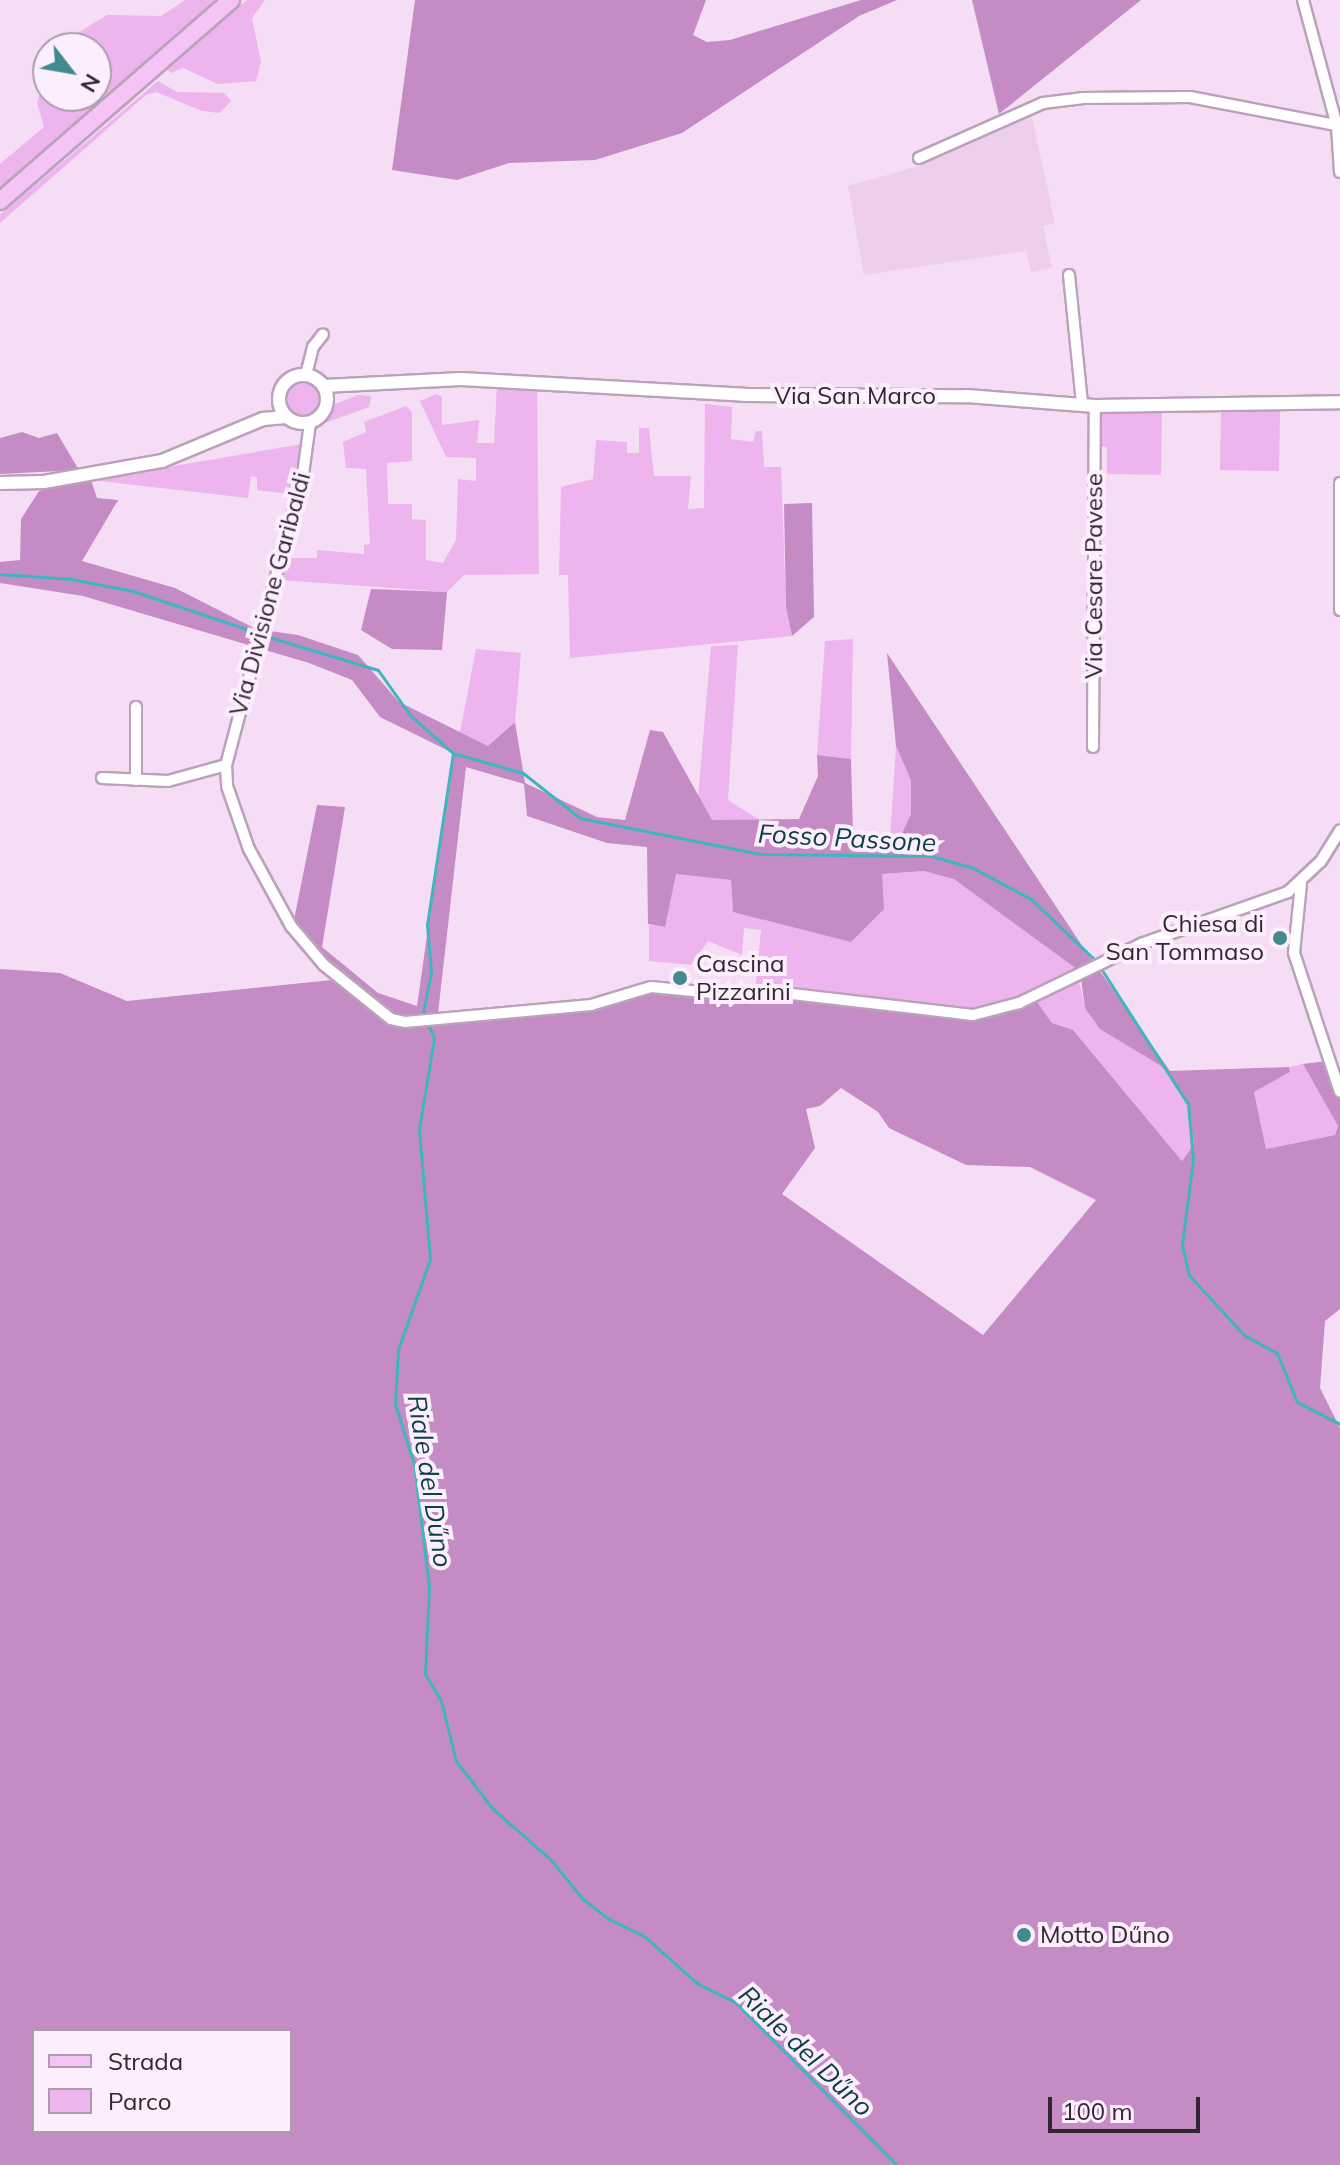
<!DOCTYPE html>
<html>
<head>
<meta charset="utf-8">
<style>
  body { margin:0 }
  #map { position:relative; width:1340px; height:2165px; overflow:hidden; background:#f6ddf6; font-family:Mulish,sans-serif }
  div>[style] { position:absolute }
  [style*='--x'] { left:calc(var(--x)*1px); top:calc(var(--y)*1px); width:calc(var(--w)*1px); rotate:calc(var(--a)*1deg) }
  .built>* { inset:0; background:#edcfec }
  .green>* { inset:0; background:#edb4ed }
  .round { border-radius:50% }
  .forest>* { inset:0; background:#c48bc4 }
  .stream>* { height:3px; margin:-1.5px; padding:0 1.5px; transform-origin:1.5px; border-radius:1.5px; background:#3fb6bd }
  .roads { filter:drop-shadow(2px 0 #baa2ba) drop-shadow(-2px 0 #baa2ba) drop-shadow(0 2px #baa2ba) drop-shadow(0 -2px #baa2ba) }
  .minor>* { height:10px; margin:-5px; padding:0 5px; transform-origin:5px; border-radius:5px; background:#fff }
  .tertiary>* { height:12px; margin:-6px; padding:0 6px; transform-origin:6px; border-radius:6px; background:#fff }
  .tertiary>.ring { margin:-6px; padding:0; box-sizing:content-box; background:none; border:12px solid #fff; border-radius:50% }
  .primary>* { height:16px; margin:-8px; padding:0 8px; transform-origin:8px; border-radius:8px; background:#f5c3f5 }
  .dots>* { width:22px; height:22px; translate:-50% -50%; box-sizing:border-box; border:4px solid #fdeefd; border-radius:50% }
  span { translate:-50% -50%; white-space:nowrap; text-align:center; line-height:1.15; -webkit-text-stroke:8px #fdeefd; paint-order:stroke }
  .street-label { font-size:24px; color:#312731 }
  .poi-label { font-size:24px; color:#312731 }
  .right { translate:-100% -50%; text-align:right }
  .left { translate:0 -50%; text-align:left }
  .water-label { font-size:26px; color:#0b4144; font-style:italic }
  .legend { position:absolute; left:32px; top:2029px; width:260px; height:104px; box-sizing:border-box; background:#fdeefd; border:2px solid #ab9eab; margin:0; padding:10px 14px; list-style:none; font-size:24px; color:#312731 }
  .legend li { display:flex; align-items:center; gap:16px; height:40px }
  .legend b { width:40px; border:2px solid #ab9eab }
  .north { position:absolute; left:32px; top:32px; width:80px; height:80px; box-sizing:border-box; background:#fdeefd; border:2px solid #ab9eab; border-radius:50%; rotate:121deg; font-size:22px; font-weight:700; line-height:32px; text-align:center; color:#312731 }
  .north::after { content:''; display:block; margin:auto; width:28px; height:36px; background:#438a8f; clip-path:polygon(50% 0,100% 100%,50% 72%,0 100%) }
  .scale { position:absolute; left:1048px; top:2097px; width:152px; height:36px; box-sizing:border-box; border:4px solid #312731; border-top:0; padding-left:10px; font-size:24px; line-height:28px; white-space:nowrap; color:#312731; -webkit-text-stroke:6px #fdeefd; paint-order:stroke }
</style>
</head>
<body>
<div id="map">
  <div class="built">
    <i style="clip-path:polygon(1032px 117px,1055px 223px,1043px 226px,1052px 268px,1031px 272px,1026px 251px,864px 275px,848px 186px,919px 166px)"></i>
  </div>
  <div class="green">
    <i style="clip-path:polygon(185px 0,219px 0,0 191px,0 164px,44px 127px,37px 102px,48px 73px,48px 96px,96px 96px,96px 48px,64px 48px,71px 37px,107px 15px,161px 16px)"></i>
    <i style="clip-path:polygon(247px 0,265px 0,252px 18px,261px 62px,256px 81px,218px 84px,183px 68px,171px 73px,165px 67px)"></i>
    <i style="clip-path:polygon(158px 81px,177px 92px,224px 93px,231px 101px,220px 113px,202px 111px,156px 92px,146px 95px,0 223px,0 215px)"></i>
    <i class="round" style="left:285px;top:383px;width:36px;height:36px"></i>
    <i style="clip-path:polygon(497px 385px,537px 389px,539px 574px,464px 575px,447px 592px,281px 580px,287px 558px,317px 558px,317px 550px,364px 554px,364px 545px,370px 544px,366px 469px,346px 468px,343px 442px,366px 432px,364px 422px,406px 406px,412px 412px,412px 461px,387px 463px,388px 504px,412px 504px,412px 519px,426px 520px,426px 560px,443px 563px,456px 540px,458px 479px,476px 481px,476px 458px,446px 457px,420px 401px,436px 394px,442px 397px,442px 425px,479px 420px,477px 443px,494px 443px)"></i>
    <i style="clip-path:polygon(358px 395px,371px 396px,369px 407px,322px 424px,333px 405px)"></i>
    <i style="clip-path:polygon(705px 404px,732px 407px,731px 439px,753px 442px,756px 431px,762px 431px,764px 467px,781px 467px,786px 607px,792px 636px,570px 658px,568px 575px,559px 575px,561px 487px,593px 479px,596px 440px,627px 442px,627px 453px,639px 453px,639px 428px,649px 428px,654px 476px,691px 476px,688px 509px,704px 508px)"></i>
    <i style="clip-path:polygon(1097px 410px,1162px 412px,1161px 475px,1107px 474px,1107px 447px,1096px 446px)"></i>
    <i style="clip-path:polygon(1221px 411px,1280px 411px,1279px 471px,1220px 470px)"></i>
    <i style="clip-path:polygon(303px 444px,289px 494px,257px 490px,257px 478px,251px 476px,248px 498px,91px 480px)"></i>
    <i style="clip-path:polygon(853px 639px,851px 759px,817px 755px,825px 641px)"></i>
    <i style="clip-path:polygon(738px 645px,728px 800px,761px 821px,711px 820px,698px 798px,711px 646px)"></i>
    <i style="clip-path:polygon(476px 649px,521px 653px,515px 722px,488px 746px,460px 732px)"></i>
    <i style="clip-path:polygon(896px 746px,911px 779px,911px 814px,895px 848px,878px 842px,890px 838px)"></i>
    <i style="clip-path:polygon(924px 871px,954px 878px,1078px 970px,1020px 999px,973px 1011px,755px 994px,761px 930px,744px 928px,742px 955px,708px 941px,691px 965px,649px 961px,649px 925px,665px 927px,675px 874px,731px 880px,733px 912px,851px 941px,882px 874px)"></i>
    <i style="clip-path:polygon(1077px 972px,1085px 1008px,1168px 1070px,1188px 1104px,1194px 1144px,1182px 1161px,1073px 1030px,1052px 1023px,1032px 995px)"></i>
    <i style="clip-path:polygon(1303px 1064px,1338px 1126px,1335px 1135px,1266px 1149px,1254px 1092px,1290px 1072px,1289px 1067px)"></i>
  </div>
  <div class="forest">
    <i style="clip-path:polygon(415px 0,706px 0,693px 35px,707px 42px,730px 40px,861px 0,897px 0,859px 16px,682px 133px,595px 160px,509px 163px,457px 180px,392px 170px)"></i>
    <i style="clip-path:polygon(972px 0,1141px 0,999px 114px)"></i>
    <i style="clip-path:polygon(22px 432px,39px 438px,57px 433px,79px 470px,0 474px,0 438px)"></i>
    <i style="clip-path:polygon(evenodd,91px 480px,97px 498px,118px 500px,82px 561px,175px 588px,256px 629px,298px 635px,358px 655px,399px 702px,488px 746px,515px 722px,525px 783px,597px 817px,625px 820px,650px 730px,663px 732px,712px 820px,799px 819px,818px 776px,817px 755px,851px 759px,853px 834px,895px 848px,911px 814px,911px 780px,896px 746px,887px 653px,1093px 962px,1078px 970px,954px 879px,924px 871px,882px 874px,884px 909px,851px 942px,733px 912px,731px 880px,676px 874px,665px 927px,648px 924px,647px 847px,607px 843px,527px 816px,524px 784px,466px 767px,437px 1022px,596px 1008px,651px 989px,791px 995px,880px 1009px,943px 1012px,973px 1012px,1032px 995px,1052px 1023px,1073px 1030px,1182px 1161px,1194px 1144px,1188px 1104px,1168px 1070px,1100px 1029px,1085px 1008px,1080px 972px,1095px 964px,1170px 1071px,1289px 1067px,1290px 1072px,1254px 1092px,1266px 1149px,1335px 1135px,1338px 1126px,1303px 1064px,1327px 1061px,1340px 1091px,1340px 1309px,1325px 1321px,1320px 1388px,1340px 1428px,1340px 2165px,0 2165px,0 969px,60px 973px,127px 1001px,332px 980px,302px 951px,287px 926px,294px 920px,317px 805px,345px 807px,322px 947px,378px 993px,417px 1006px,453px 753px,380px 717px,352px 680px,309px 663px,83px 596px,0 583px,0 562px,20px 560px,21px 519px,39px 491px,91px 480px,841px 1088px,878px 1112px,889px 1128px,966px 1165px,1030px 1167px,1096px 1200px,983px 1335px,782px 1194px,815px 1148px,806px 1109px,820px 1106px,841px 1088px,91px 480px,34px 2031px,290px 2031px,290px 2131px,34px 2131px,34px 2031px)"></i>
    <i style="clip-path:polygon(812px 503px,814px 617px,792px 636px,786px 607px,784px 504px)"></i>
    <i style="clip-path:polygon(371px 589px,447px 592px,442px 650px,392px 649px,361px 630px)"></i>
  </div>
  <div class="stream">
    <i style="--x:0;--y:574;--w:71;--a:4"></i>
    <i style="--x:71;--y:579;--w:63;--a:11"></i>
    <i style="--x:133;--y:591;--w:126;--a:18.6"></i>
    <i style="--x:269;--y:637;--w:114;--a:16.8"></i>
    <i style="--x:378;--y:670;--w:55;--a:54.6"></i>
    <i style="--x:410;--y:715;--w:57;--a:41.5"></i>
    <i style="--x:453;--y:753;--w:73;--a:15.9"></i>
    <i style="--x:523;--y:773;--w:73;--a:38.3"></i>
    <i style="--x:580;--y:818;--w:184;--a:11.3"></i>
    <i style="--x:760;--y:854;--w:171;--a:0.7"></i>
    <i style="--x:931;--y:856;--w:44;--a:15.9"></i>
    <i style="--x:973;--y:868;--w:66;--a:28.1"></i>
    <i style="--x:1031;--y:899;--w:90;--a:43.6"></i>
    <i style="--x:453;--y:753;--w:174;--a:98.6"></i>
    <i style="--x:427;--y:925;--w:47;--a:85.1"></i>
    <i style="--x:431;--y:972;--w:42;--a:101"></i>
    <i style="--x:423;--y:1013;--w:27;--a:66"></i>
    <i style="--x:434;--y:1038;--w:93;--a:99.3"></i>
    <i style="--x:419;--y:1130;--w:129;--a:85.1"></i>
    <i style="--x:430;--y:1259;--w:96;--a:109.4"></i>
    <i style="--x:398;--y:1350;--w:54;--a:93.2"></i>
    <i style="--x:395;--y:1404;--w:63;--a:72.4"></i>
    <i style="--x:414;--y:1464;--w:123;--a:83"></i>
    <i style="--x:429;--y:1586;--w:88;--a:92.6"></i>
    <i style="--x:425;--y:1674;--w:31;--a:59"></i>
    <i style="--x:441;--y:1701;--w:62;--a:76"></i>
    <i style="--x:456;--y:1761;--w:61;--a:52.4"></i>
    <i style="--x:493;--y:1809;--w:76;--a:41.3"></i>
    <i style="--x:550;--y:1859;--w:52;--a:50.5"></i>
    <i style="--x:583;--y:1899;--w:33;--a:38"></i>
    <i style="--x:609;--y:1919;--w:39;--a:26"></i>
    <i style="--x:644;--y:1936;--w:72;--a:41.6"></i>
    <i style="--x:698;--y:1984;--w:41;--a:25.9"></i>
    <i style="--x:735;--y:2002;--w:230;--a:45.2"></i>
    <i style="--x:1100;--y:967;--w:163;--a:57.3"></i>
    <i style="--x:1188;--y:1104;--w:55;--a:84.8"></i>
    <i style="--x:1193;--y:1159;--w:87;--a:97.3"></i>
    <i style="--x:1182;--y:1245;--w:31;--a:77"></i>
    <i style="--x:1189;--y:1275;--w:81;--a:47.5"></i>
    <i style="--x:1244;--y:1335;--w:38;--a:29"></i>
    <i style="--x:1277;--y:1353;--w:53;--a:67.8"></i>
    <i style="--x:1297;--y:1402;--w:48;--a:27.1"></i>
  </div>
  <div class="roads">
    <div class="minor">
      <i style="--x:1303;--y:0;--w:131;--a:74.9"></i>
      <i style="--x:1337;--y:126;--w:46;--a:86.3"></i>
      <i style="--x:919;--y:158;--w:136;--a:-23.9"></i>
      <i style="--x:1043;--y:103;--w:39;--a:-7"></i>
      <i style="--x:1082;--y:98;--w:108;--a:-0.5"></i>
      <i style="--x:1190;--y:97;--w:153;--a:10.9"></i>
      <i style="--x:1069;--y:275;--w:130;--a:84.2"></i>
      <i style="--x:306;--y:375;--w:29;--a:-76"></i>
      <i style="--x:313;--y:347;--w:16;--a:-52"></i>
      <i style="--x:310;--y:423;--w:51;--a:97.8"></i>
      <i style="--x:303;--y:474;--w:301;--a:104.8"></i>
      <i style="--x:226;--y:765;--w:21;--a:87"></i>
      <i style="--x:227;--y:786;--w:67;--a:70.8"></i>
      <i style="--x:249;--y:849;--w:88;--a:61.4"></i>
      <i style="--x:291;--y:926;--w:51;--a:49.8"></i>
      <i style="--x:324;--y:965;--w:86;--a:38.9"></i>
      <i style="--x:391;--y:1019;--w:14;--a:12"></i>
      <i style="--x:405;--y:1022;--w:187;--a:-5.2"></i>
      <i style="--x:591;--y:1005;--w:63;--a:-16.7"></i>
      <i style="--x:651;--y:987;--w:103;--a:5.5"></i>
      <i style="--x:754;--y:997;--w:38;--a:-5"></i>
      <i style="--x:792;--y:994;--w:182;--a:6.6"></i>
      <i style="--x:973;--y:1015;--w:48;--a:-14.6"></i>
      <i style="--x:1019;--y:1003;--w:136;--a:-25.8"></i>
      <i style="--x:1141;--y:944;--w:156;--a:-19.5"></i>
      <i style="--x:1288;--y:892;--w:45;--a:-43.2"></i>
      <i style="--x:1321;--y:861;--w:36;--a:-58"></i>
      <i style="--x:1340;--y:483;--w:127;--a:90"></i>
      <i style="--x:1093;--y:747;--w:341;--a:-89.7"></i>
      <i style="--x:102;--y:778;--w:66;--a:2.6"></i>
      <i style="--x:168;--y:781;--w:60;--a:-15.4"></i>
      <i style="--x:136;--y:780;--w:73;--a:-90"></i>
      <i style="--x:1301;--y:884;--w:69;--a:95.8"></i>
      <i style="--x:1294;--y:953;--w:146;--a:71.7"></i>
    </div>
    <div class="tertiary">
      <i class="ring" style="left:279px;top:375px;width:36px;height:36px"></i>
      <i style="--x:324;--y:386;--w:137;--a:-2.9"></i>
      <i style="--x:461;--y:379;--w:284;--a:3.2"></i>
      <i style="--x:745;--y:395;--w:222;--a:0.3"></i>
      <i style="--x:967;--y:396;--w:128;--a:4.5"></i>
      <i style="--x:1095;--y:406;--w:245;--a:-0.9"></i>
      <i style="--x:0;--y:483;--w:44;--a:-1.3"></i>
      <i style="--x:44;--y:482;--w:120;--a:-10.1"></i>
      <i style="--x:162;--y:461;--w:109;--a:-22.6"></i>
      <i style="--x:263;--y:419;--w:23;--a:-5"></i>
    </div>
    <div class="primary">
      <i style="--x:0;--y:201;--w:306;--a:-41"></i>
    </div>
  </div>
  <div class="dots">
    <i style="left:1280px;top:938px;background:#438a8f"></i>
    <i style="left:680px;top:978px;background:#438a8f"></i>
    <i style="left:1024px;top:1935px;background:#438a8f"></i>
  </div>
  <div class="street-label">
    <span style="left:855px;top:396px">Via San Marco</span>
    <span style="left:1094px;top:576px;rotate:-90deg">Via Cesare Pavese</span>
    <span style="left:270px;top:594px;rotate:-75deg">Via Divisione Garibaldi</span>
  </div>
  <div class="poi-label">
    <span class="right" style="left:1264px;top:938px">Chiesa di<br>San Tommaso</span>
    <span class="left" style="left:696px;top:978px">Cascina<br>Pizzarini</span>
    <span class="left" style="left:1040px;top:1935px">Motto Dűno</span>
  </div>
  <div class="water-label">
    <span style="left:847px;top:838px;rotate:3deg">Fosso Passone</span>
    <span style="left:430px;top:1481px;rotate:81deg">Riale del Dűno</span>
    <span style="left:806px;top:2051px;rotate:44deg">Riale del Dűno</span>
  </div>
  <ul class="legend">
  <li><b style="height:10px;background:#f5c3f5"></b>Strada</li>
  <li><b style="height:22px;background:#edb4ed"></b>Parco</li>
  </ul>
  <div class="north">N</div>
  <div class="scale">100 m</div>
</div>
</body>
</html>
